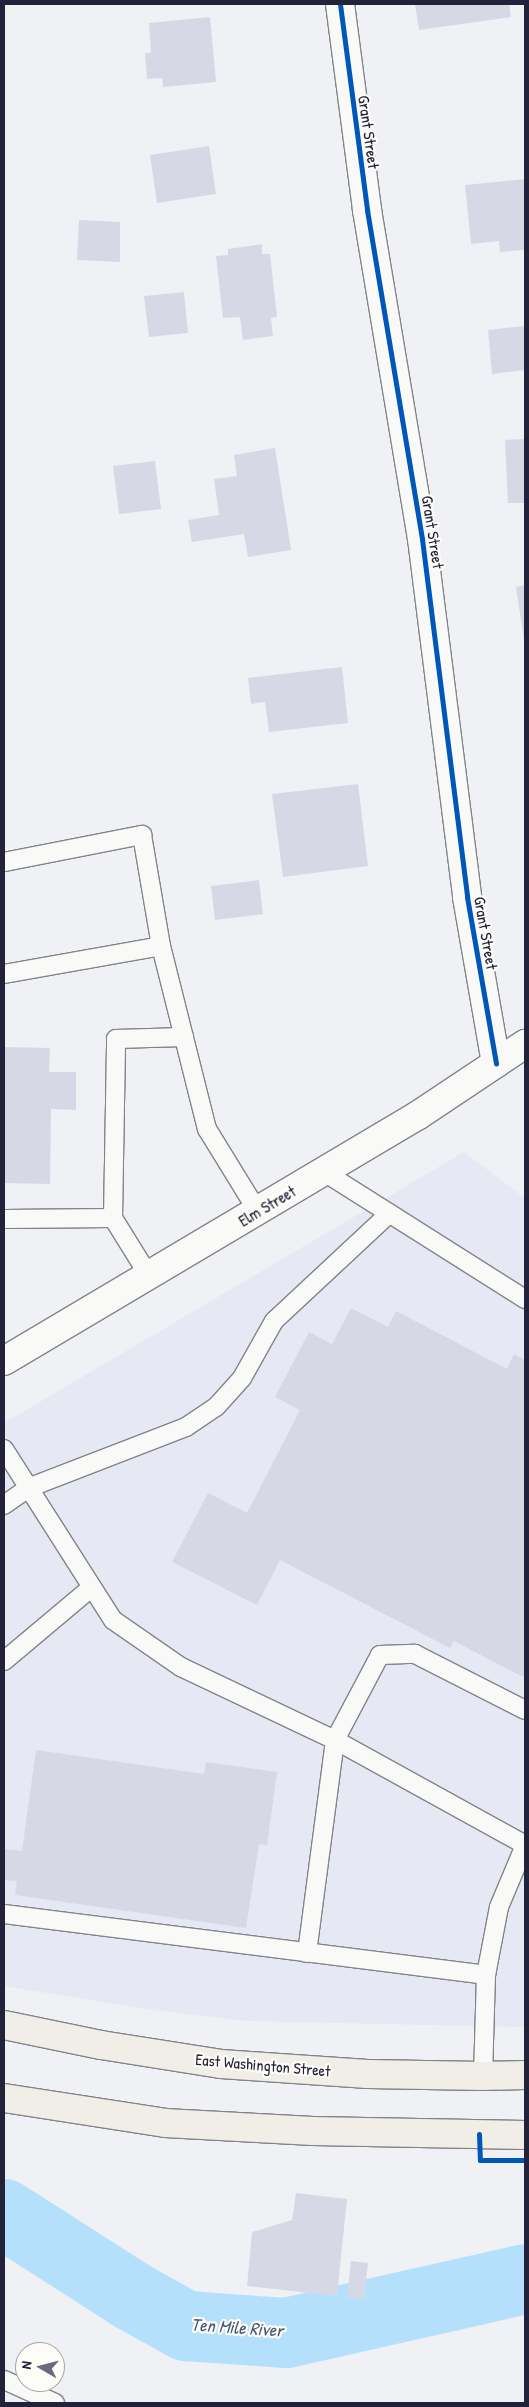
<!DOCTYPE html>
<html>
<head>
<meta charset="utf-8">
<style>
  body { margin:0 }
  #map { position:relative; width:529px; height:2407px; overflow:hidden; background:#f0f1f5; font-family:"Patrick Hand",sans-serif }
  div>[style] { position:absolute }
  [style*='--x'] { left:calc(var(--x)*1px); top:calc(var(--y)*1px); width:calc(var(--w)*1px); rotate:calc(var(--a)*1deg) }
  .built>* { inset:0; background:#e6e8f4 }
  .river>* { height:70px; margin:-35px; padding:0 35px; transform-origin:35px; border-radius:35px; background:#b5e0fb }
  .building>* { inset:0; background:#d6d9e5 }
  .roads { filter:drop-shadow(1px 0 #83848a) drop-shadow(-1px 0 #83848a) drop-shadow(0 1px #83848a) drop-shadow(0 -1px #83848a) }
  .lane>* { height:18px; margin:-9px; padding:0 9px; transform-origin:9px; border-radius:9px; background:#f9faf8 }
  .street>* { height:28px; margin:-14px; padding:0 14px; transform-origin:14px; border-radius:14px; background:#f9faf8 }
  .secondary>* { height:28px; margin:-14px; padding:0 14px; transform-origin:14px; border-radius:14px; background:#f9faf8 }
  .primary>* { height:28px; margin:-14px; padding:0 14px; transform-origin:14px; border-radius:14px; background:#f1ede7 }
  .cycleway>* { height:5px; margin:-2.5px; padding:0 2.5px; transform-origin:2.5px; border-radius:2.5px; background:#0057b8 }
  span { translate:-50% -50%; white-space:nowrap; text-align:center; line-height:1.15; -webkit-text-stroke:4.5px #fdfcf7; paint-order:stroke }
  .street-label { font-size:16px; color:#22223b }
  .water-label { font-size:18px; color:#475975; font-style:italic }
  .frame { position:absolute; inset:0; border:5px solid #22223b; pointer-events:none }
  .north { position:absolute; left:15px; top:2342px; width:50px; height:50px; box-sizing:border-box; background:#fdfcf7; border:1px solid #a5a5ac; border-radius:50%; rotate:278deg; font-size:14px; font-weight:700; line-height:20px; text-align:center; color:#22223b }
  .north::after { content:''; display:block; margin:auto; width:18px; height:22px; background:#6a6a7c; clip-path:polygon(50% 0,100% 100%,50% 72%,0 100%) }
</style>
</head>
<body>
<div id="map">
  <div class="built">
    <i style="clip-path:polygon(464px 1152px,525px 1198px,525px 2027px,247px 2021px,146px 2009px,4px 1986px,4px 1423px)"></i>
  </div>
  <div class="river">
    <i style="--x:4;--y:2214;--w:152;--a:32.6"></i>
    <i style="--x:132;--y:2296;--w:62;--a:29.1"></i>
    <i style="--x:186;--y:2326;--w:100;--a:4"></i>
    <i style="--x:286;--y:2333;--w:245;--a:-12.7"></i>
  </div>
  <div class="building">
    <i style="clip-path:polygon(415px 4px,509px 4px,511px 17px,419px 30px)"></i>
    <i style="clip-path:polygon(210px 17px,216px 82px,163px 87px,162px 78px,147px 79px,145px 53px,151px 53px,149px 23px)"></i>
    <i style="clip-path:polygon(209px 146px,216px 194px,157px 203px,150px 155px)"></i>
    <i style="clip-path:polygon(525px 179px,524px 250px,500px 252px,499px 241px,471px 244px,465px 185px)"></i>
    <i style="clip-path:polygon(79px 220px,120px 222px,120px 262px,77px 260px)"></i>
    <i style="clip-path:polygon(262px 244px,262px 254px,270px 254px,277px 317px,271px 318px,273px 336px,243px 340px,240px 317px,223px 318px,216px 256px,228px 255px,228px 249px)"></i>
    <i style="clip-path:polygon(184px 292px,188px 333px,149px 337px,144px 296px)"></i>
    <i style="clip-path:polygon(525px 326px,525px 370px,492px 374px,488px 330px)"></i>
    <i style="clip-path:polygon(525px 439px,525px 503px,508px 503px,505px 440px)"></i>
    <i style="clip-path:polygon(275px 448px,291px 550px,248px 557px,244px 534px,192px 542px,188px 520px,219px 515px,214px 479px,237px 476px,234px 455px)"></i>
    <i style="clip-path:polygon(155px 461px,161px 509px,119px 514px,113px 466px)"></i>
    <i style="clip-path:polygon(525px 585px,525px 640px,524px 640px,516px 587px)"></i>
    <i style="clip-path:polygon(342px 667px,348px 723px,269px 732px,265px 702px,251px 704px,248px 678px)"></i>
    <i style="clip-path:polygon(358px 784px,368px 866px,283px 877px,272px 794px)"></i>
    <i style="clip-path:polygon(259px 880px,263px 914px,215px 920px,211px 886px)"></i>
    <i style="clip-path:polygon(4px 1047px,50px 1048px,49px 1072px,76px 1072px,76px 1110px,51px 1109px,50px 1184px,4px 1183px)"></i>
    <i style="clip-path:polygon(351px 1308px,388px 1327px,396px 1311px,507px 1369px,514px 1354px,525px 1360px,525px 1678px,454px 1641px,450px 1648px,280px 1560px,257px 1605px,172px 1562px,208px 1493px,247px 1513px,300px 1410px,275px 1397px,309px 1332px,332px 1344px)"></i>
    <i style="clip-path:polygon(36px 1750px,204px 1774px,206px 1762px,277px 1772px,267px 1845px,259px 1844px,246px 1928px,15px 1895px,17px 1881px,4px 1880px,4px 1849px,22px 1851px)"></i>
    <i style="clip-path:polygon(296px 2193px,347px 2199px,337px 2296px,247px 2286px,252px 2232px,292px 2220px)"></i>
    <i style="clip-path:polygon(351px 2261px,368px 2263px,364px 2299px,347px 2298px)"></i>
  </div>
  <div class="roads">
    <div class="lane">
      <i style="--x:4;--y:862;--w:141;--a:-11.1"></i>
      <i style="--x:142;--y:835;--w:113;--a:80.3"></i>
      <i style="--x:161;--y:946;--w:189;--a:75.9"></i>
      <i style="--x:207;--y:1129;--w:97;--a:58.4"></i>
      <i style="--x:4;--y:974;--w:159;--a:-10.1"></i>
      <i style="--x:324;--y:1172;--w:238;--a:32.3"></i>
      <i style="--x:4;--y:1219;--w:109;--a:-0.5"></i>
      <i style="--x:149;--y:1276;--w:68;--a:-121.8"></i>
      <i style="--x:113;--y:1218;--w:179;--a:-89"></i>
      <i style="--x:116;--y:1039;--w:68;--a:-1.7"></i>
      <i style="--x:4;--y:1449;--w:203;--a:57.5"></i>
      <i style="--x:113;--y:1620;--w:83;--a:34.7"></i>
      <i style="--x:181;--y:1667;--w:170;--a:25.4"></i>
      <i style="--x:335;--y:1740;--w:96;--a:-62.1"></i>
      <i style="--x:380;--y:1655;--w:35;--a:-2"></i>
      <i style="--x:415;--y:1654;--w:123;--a:27"></i>
      <i style="--x:4;--y:1505;--w:29;--a:-35"></i>
      <i style="--x:28;--y:1488;--w:169;--a:-21.1"></i>
      <i style="--x:186;--y:1427;--w:36;--a:-34"></i>
      <i style="--x:216;--y:1407;--w:39;--a:-48"></i>
      <i style="--x:242;--y:1378;--w:65;--a:-60.7"></i>
      <i style="--x:274;--y:1321;--w:158;--a:-43"></i>
      <i style="--x:4;--y:1661;--w:114;--a:-40"></i>
      <i style="--x:4;--y:1914;--w:486;--a:7.2"></i>
      <i style="--x:307;--y:1953;--w:215;--a:-82.5"></i>
      <i style="--x:335;--y:1740;--w:217;--a:28.9"></i>
      <i style="--x:483;--y:2076;--w:101;--a:-88.3"></i>
      <i style="--x:486;--y:1975;--w:69;--a:-79.2"></i>
      <i style="--x:499;--y:1907;--w:67;--a:-67.2"></i>
      <i style="--x:4;--y:2380;--w:56;--a:24.3"></i>
    </div>
    <div class="street">
      <i style="--x:340;--y:4;--w:208;--a:82.5"></i>
      <i style="--x:367;--y:210;--w:334;--a:80.5"></i>
      <i style="--x:422;--y:539;--w:361;--a:82.8"></i>
      <i style="--x:467;--y:897;--w:169;--a:80.1"></i>
    </div>
    <div class="secondary">
      <i style="--x:4;--y:1361;--w:480;--a:-30.7"></i>
      <i style="--x:417;--y:1116;--w:130;--a:-33.7"></i>
    </div>
    <div class="primary">
      <i style="--x:4;--y:2025;--w:99;--a:11.7"></i>
      <i style="--x:101;--y:2045;--w:121;--a:9"></i>
      <i style="--x:221;--y:2064;--w:147;--a:3.9"></i>
      <i style="--x:368;--y:2074;--w:115;--a:1"></i>
      <i style="--x:483;--y:2076;--w:42;--a:-1.4"></i>
      <i style="--x:4;--y:2098;--w:163;--a:8.8"></i>
      <i style="--x:165;--y:2123;--w:148;--a:3.1"></i>
      <i style="--x:313;--y:2131;--w:212;--a:1.1"></i>
    </div>
  </div>
  <div class="cycleway">
    <i style="--x:340;--y:4;--w:208;--a:82.5"></i>
    <i style="--x:367;--y:210;--w:334;--a:80.5"></i>
    <i style="--x:422;--y:539;--w:361;--a:82.8"></i>
    <i style="--x:467;--y:897;--w:169;--a:80.1"></i>
    <i style="--x:479;--y:2134;--w:26;--a:88"></i>
    <i style="--x:480;--y:2160;--w:45;--a:0"></i>
  </div>
  <div class="street-label">
    <span style="left:369px;top:132px;rotate:82deg">Grant Street</span>
    <span style="left:433px;top:532px;rotate:81deg">Grant Street</span>
    <span style="left:486px;top:933px;rotate:80deg">Grant Street</span>
    <span style="left:267px;top:1206px;rotate:-31deg">Elm Street</span>
    <span style="left:263px;top:2065px;rotate:5deg">East Washington Street</span>
  </div>
  <div class="water-label">
    <span style="left:237px;top:2328px;rotate:4deg">Ten Mile River</span>
  </div>
  <div class="frame"></div>
  <div class="north">N</div>
</div>
</body>
</html>
